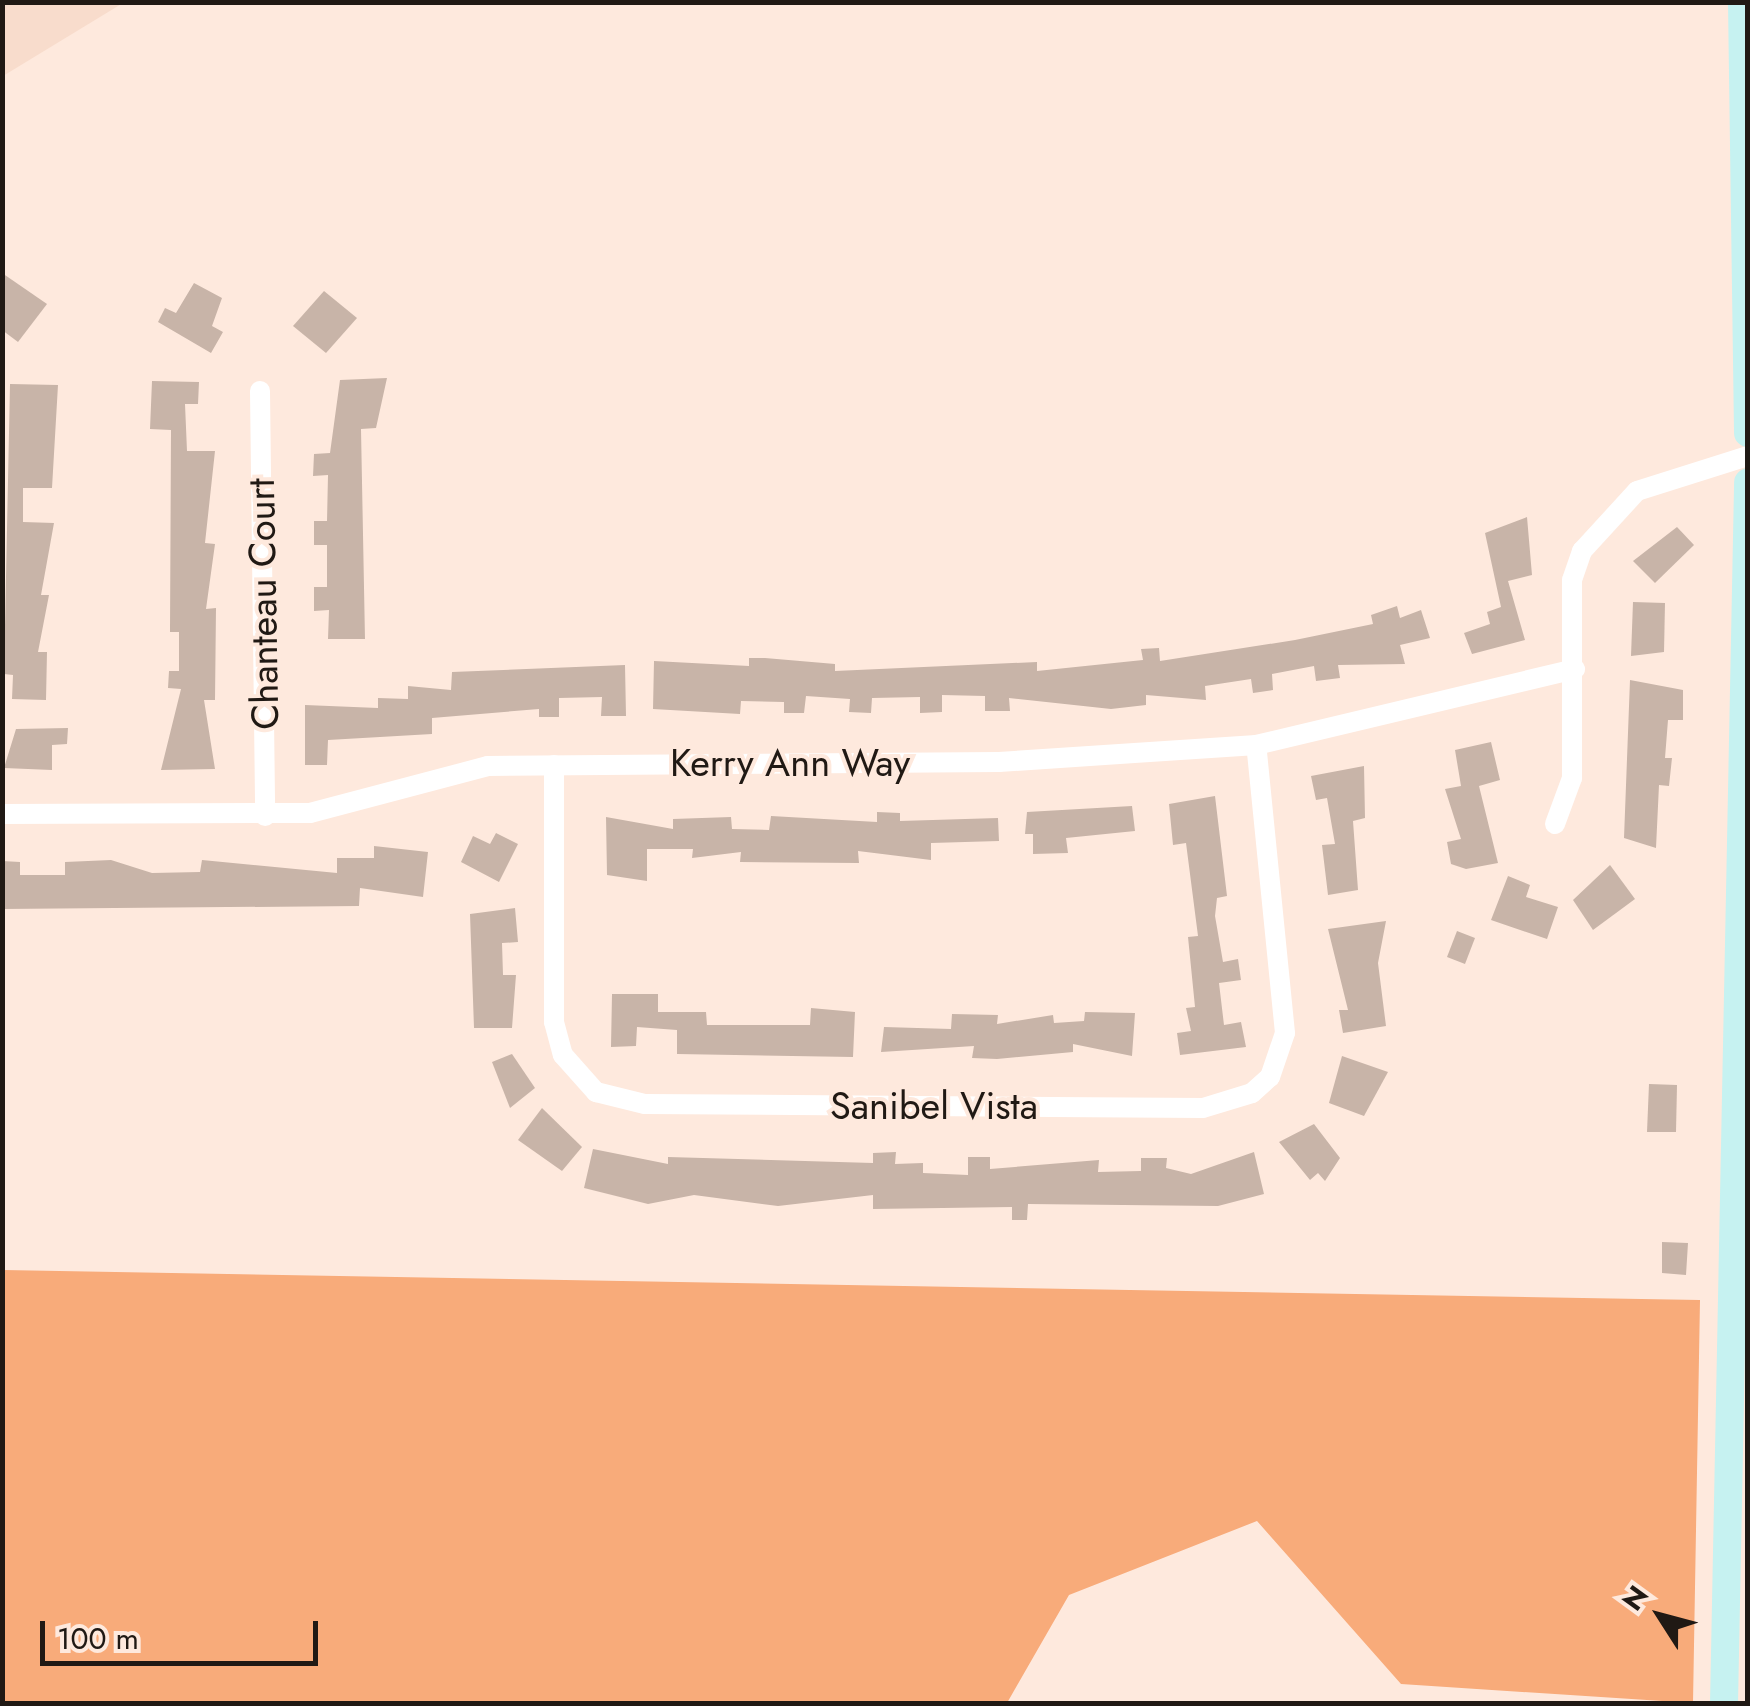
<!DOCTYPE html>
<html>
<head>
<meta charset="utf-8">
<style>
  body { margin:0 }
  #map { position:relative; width:1750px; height:1706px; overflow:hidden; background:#fee9dd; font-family:Jost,sans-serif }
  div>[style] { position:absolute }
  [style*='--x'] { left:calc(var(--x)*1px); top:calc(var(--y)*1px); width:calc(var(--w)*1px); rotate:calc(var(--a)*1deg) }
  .built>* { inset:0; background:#f8dccc }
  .green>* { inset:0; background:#f8ab7a }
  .building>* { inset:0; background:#c8b4a8 }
  .street>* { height:20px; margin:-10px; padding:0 10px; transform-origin:10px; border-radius:10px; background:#fff }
  .secondary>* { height:28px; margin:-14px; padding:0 14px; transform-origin:14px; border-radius:14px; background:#c6f2f1 }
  span { translate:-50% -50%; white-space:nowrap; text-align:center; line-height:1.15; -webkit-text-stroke:8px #fee9dd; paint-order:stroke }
  .street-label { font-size:38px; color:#201914 }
  .frame { position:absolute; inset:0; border:5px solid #201914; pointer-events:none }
  .north { position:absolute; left:1610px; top:1566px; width:100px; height:100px; -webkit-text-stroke:8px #fee9dd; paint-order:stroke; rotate:306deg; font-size:28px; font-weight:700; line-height:40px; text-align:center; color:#201914 }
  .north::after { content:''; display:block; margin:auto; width:35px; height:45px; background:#201914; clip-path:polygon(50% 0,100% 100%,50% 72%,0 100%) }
  .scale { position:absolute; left:40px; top:1621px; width:278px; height:45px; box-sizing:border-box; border:5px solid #201914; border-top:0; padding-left:12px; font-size:30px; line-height:35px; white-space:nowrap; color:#201914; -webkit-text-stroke:8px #fee9dd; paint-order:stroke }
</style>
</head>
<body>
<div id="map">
  <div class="built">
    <i style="clip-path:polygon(3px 2px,123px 2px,123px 3px,3px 76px)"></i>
  </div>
  <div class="green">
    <i style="clip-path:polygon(3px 1270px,1700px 1300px,1693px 1703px,1401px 1684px,1257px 1521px,1069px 1595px,1007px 1703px,3px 1703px)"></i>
  </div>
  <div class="building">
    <i style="clip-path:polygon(2px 273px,47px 304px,18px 342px,2px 330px)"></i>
    <i style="clip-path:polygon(194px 283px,222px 298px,212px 326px,223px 332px,211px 353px,158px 322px,165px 308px,176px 313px)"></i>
    <i style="clip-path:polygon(324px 291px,357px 318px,326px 353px,293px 326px)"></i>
    <i style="clip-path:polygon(387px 378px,376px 428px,361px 429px,365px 639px,328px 639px,329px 610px,314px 611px,314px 587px,327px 587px,327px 545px,314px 545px,314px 521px,327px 521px,328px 475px,313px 476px,314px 454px,330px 453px,340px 380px)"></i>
    <i style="clip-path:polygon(152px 381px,199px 382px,198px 404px,185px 404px,187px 451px,215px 451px,205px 543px,215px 544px,206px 609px,216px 608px,215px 700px,204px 700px,215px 769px,161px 770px,181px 689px,168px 688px,169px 671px,179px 671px,179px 632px,170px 632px,171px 430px,150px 429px)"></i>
    <i style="clip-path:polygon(10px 384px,58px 385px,52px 488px,23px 488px,23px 522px,54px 523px,41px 595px,49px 595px,38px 652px,47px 652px,46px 700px,12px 699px,13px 675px,4px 674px)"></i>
    <i style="clip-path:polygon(1527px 517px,1532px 575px,1508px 581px,1525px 640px,1472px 654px,1464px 633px,1490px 624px,1487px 612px,1501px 607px,1485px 533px)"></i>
    <i style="clip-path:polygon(1677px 527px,1694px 545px,1655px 583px,1633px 561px)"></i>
    <i style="clip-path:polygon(1633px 602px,1665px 603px,1664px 652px,1631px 656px)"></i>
    <i style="clip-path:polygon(1397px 606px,1400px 618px,1421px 610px,1430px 638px,1400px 645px,1405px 664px,1338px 665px,1340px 678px,1316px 681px,1314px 666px,1272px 674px,1273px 690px,1253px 693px,1251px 679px,1205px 686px,1206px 700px,1146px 695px,1146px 705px,1111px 709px,1009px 698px,1010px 711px,985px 711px,985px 696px,942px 695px,942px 712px,920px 713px,920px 697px,872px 698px,871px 713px,849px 712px,850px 699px,806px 696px,804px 713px,784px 713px,784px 702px,741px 701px,740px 714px,653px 709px,654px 661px,749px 666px,749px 658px,765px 658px,835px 664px,835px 671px,1037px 662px,1037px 671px,1143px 660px,1141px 649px,1159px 648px,1160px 661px,1295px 640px,1373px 624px,1371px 615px)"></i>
    <i style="clip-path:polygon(625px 665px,626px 716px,601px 716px,602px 697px,559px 698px,559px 717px,539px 717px,539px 709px,432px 718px,432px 734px,328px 740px,327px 765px,305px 765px,305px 705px,378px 708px,378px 698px,408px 699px,408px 686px,451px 690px,452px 672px)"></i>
    <i style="clip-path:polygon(1630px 680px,1683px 690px,1683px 720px,1668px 720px,1665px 758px,1672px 758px,1669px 786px,1659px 785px,1656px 848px,1624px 838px)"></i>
    <i style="clip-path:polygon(68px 728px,67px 744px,52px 745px,52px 770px,4px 768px,16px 729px)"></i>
    <i style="clip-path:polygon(1491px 742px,1500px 780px,1479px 786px,1498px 863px,1466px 869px,1451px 864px,1447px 842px,1461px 839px,1445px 789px,1461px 786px,1455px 750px)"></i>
    <i style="clip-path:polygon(1364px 766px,1365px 818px,1353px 821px,1358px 890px,1328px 895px,1322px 845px,1335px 844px,1327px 798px,1316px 800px,1311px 776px)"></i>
    <i style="clip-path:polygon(1215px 796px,1227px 896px,1217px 898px,1215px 916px,1223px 962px,1238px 959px,1241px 980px,1219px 983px,1224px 1025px,1241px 1022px,1246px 1047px,1180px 1055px,1177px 1033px,1191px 1031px,1186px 1008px,1195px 1007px,1188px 937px,1198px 936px,1186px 843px,1173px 845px,1169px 804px)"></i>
    <i style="clip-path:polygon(1132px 806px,1135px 831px,1066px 838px,1068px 853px,1033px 854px,1033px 834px,1025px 834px,1027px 812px)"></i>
    <i style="clip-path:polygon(877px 812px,900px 813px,900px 821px,998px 818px,999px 841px,931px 843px,931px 860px,858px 851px,859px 863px,740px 862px,741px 852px,692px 858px,693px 849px,647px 849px,647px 881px,607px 875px,606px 817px,673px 829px,673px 819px,731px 817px,732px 829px,769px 830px,771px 816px,877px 822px)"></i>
    <i style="clip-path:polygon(496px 833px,518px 844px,499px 882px,461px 862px,473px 836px,490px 844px)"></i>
    <i style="clip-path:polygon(374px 846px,428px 852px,423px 897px,360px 888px,359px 906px,2px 909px,2px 861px,20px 862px,20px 875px,65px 875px,65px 862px,111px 860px,152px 873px,200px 872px,202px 860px,337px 873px,337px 858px,374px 858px)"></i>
    <i style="clip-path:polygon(1610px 865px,1635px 899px,1593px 930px,1573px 900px)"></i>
    <i style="clip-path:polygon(1508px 876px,1530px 885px,1526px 897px,1558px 907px,1547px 939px,1491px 920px)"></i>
    <i style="clip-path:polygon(515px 908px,518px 942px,502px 943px,503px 975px,516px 975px,512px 1028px,474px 1028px,470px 914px)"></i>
    <i style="clip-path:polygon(1386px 921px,1378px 963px,1386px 1026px,1343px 1033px,1339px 1010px,1348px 1010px,1328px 929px)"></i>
    <i style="clip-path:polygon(1457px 931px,1475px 938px,1465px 964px,1447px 957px)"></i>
    <i style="clip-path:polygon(612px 994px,658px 994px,658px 1012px,706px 1012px,707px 1025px,810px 1025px,811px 1008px,855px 1012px,853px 1057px,677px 1054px,677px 1030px,637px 1027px,636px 1046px,611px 1047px)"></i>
    <i style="clip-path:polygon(1085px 1012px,1135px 1013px,1132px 1056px,1073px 1044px,1073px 1052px,997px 1059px,972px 1058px,974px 1046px,881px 1052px,884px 1027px,951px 1029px,952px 1014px,998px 1015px,997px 1024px,1053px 1015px,1054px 1023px,1084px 1021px)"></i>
    <i style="clip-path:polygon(512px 1054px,535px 1088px,510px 1108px,492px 1062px)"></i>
    <i style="clip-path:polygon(1342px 1056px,1388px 1072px,1364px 1116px,1329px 1103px)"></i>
    <i style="clip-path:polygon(1649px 1084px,1677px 1085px,1676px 1132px,1647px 1132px)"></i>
    <i style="clip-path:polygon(542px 1108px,582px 1147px,562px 1171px,518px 1140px)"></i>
    <i style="clip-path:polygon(1314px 1124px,1340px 1158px,1325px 1181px,1318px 1173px,1310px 1180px,1279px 1142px)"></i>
    <i style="clip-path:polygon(593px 1149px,668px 1164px,668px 1157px,873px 1163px,873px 1153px,896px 1152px,895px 1164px,923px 1163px,923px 1173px,968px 1175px,968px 1157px,990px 1157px,990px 1169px,1099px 1160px,1098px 1172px,1141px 1171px,1141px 1158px,1167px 1158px,1166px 1168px,1191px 1174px,1254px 1152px,1264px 1194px,1218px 1206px,1028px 1204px,1027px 1220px,1012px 1220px,1012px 1207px,873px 1209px,873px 1195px,778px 1206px,694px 1195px,648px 1204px,584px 1188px)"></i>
    <i style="clip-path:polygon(1662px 1242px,1688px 1243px,1686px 1275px,1662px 1273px)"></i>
  </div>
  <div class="street">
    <i style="--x:260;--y:391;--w:425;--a:89.3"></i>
    <i style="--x:554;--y:765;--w:257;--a:90"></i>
    <i style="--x:554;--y:1022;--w:34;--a:75"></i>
    <i style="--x:563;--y:1055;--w:50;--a:48.3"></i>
    <i style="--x:596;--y:1092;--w:50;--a:13.8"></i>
    <i style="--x:645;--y:1104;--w:558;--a:0.41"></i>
    <i style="--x:1203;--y:1108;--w:51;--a:-17"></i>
    <i style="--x:1252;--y:1093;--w:24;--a:-42"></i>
    <i style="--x:1270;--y:1077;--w:46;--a:-71.2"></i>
    <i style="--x:1285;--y:1033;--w:289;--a:-95.7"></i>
    <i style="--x:2;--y:814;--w:308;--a:-0.2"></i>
    <i style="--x:310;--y:813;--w:184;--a:-14.8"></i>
    <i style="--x:488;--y:766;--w:511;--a:-0.45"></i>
    <i style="--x:999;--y:762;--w:258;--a:-3.8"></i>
    <i style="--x:1256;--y:745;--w:328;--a:-13.4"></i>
    <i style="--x:1555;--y:824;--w:49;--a:-69.7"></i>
    <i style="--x:1572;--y:778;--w:198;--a:-90"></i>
    <i style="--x:1572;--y:580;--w:31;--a:-71"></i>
    <i style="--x:1582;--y:551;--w:81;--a:-47.5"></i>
    <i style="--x:1637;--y:491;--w:116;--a:-17.5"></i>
  </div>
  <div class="secondary">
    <i style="--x:1742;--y:2;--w:431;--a:89.2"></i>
    <i style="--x:1724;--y:1704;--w:1222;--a:-88.87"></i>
  </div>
  <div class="street-label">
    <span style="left:263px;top:604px;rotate:-91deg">Chanteau Court</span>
    <span style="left:790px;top:763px">Kerry Ann Way</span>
    <span style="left:934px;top:1106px">Sanibel Vista</span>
  </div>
  <div class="frame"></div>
  <div class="north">N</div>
  <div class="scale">100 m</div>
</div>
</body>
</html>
